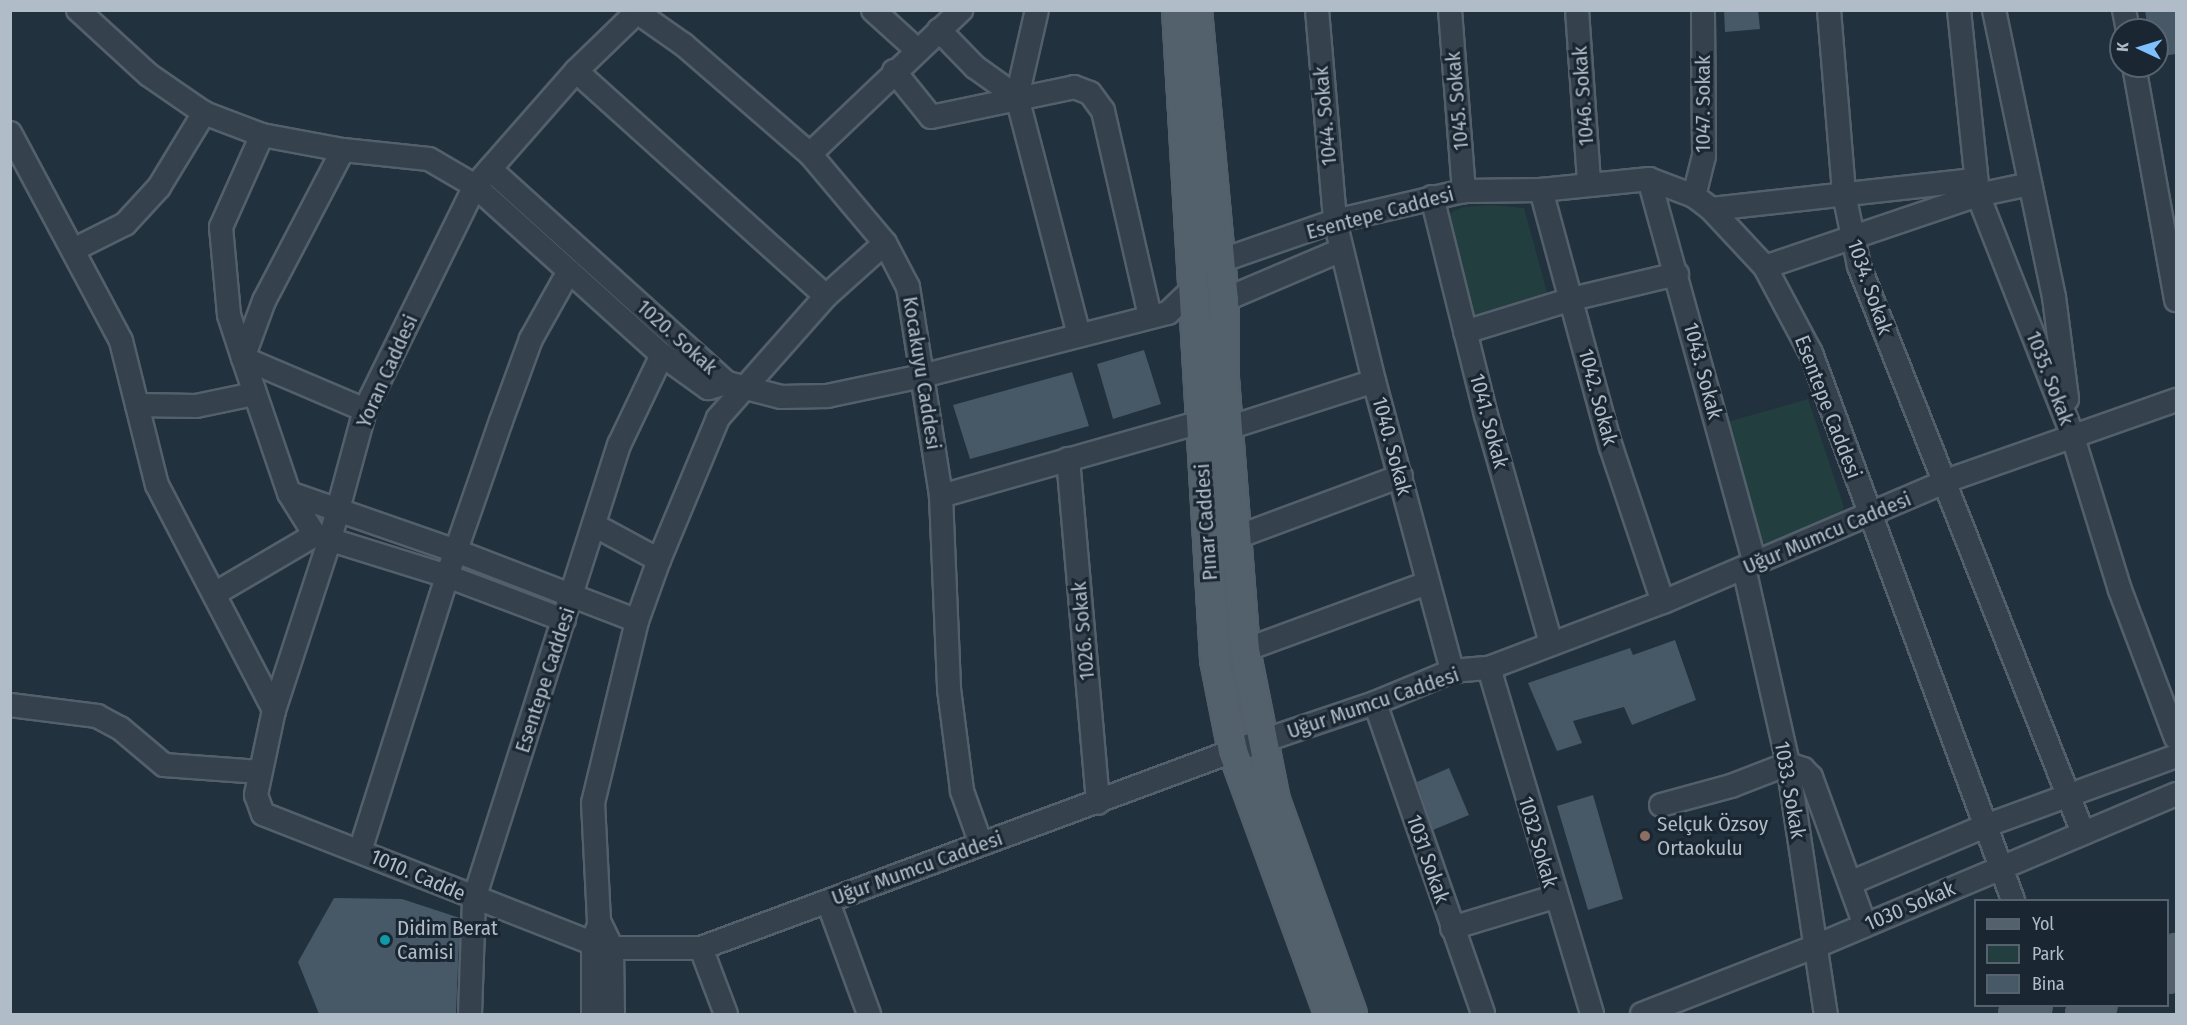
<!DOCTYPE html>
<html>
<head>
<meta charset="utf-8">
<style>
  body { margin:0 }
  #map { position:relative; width:2187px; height:1025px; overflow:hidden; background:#21313d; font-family:"Fira Sans Condensed",sans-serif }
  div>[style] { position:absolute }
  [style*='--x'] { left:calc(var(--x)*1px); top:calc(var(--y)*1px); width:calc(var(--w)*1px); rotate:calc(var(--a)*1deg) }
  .green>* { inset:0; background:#233e3e }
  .building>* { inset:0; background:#475867 }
  .roads { filter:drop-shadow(2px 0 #53606b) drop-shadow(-2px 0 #53606b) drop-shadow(0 2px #53606b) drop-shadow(0 -2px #53606b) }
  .minor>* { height:22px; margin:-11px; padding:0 11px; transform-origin:11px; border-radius:11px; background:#35424d }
  .major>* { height:28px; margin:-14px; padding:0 14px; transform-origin:14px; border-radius:14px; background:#53616d }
  .dots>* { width:16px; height:16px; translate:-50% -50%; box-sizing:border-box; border:3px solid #1a2732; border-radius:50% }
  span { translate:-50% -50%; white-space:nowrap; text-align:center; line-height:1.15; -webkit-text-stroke:6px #1a2732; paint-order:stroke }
  .street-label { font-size:21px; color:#b0bdc9 }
  .poi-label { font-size:21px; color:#b0bdc9 }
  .left { translate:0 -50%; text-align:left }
  .frame { position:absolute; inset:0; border:12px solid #b0bdc9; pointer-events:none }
  .legend { position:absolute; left:1974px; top:899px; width:195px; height:108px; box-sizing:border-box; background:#1a2732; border:2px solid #56636e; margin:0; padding:8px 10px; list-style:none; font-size:18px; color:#b0bdc9 }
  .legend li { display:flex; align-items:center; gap:12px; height:30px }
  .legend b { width:30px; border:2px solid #56636e }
  .north { position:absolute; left:2109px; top:18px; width:60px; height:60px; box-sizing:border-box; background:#1a2732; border:2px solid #56636e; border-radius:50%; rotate:274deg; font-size:16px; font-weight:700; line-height:24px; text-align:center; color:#b0bdc9 }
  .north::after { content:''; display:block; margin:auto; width:21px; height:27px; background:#7fc1ff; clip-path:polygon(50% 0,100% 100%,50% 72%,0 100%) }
</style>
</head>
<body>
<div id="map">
  <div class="green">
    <i style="clip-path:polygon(1491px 205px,1524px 208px,1550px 303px,1473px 324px,1444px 216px,1463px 207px)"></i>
    <i style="clip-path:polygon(1808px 399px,1844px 507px,1837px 519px,1765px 545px,1757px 533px,1727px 422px)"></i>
  </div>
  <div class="building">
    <i style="clip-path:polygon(1724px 10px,1758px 10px,1760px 29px,1725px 32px)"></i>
    <i style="clip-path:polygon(2145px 10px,2176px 10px,2176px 54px,2157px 57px,2157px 30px,2148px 30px)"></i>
    <i style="clip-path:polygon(1144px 350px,1161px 404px,1113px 419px,1097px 364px)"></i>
    <i style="clip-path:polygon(1072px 372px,1089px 426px,970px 459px,953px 405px)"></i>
    <i style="clip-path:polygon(1675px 640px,1696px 700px,1632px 725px,1624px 707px,1573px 721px,1582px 743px,1557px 751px,1528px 683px,1630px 648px,1633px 655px)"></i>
    <i style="clip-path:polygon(1449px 768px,1469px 815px,1433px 830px,1417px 782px)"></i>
    <i style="clip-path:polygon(1593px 795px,1623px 899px,1588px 910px,1557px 806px)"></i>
    <i style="clip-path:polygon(334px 898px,402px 899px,460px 918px,456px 1014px,319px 1014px,298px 962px)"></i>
  </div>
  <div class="roads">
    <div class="minor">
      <i style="--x:78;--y:10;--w:96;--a:42.5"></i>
      <i style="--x:149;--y:75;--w:67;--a:34.6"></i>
      <i style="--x:204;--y:113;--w:62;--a:20.8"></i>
      <i style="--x:262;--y:135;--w:82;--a:10.5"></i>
      <i style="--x:639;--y:10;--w:88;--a:135.9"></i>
      <i style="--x:576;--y:71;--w:153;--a:131.3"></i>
      <i style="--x:475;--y:186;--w:250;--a:116.2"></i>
      <i style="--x:365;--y:410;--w:134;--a:105.2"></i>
      <i style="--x:330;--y:539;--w:180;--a:108.1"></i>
      <i style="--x:274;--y:710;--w:87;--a:102"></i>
      <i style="--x:256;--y:795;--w:20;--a:70"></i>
      <i style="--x:263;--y:814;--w:354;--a:21.4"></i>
      <i style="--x:593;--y:943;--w:20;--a:15"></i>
      <i style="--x:612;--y:948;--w:89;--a:0"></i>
      <i style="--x:701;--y:948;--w:567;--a:-20.32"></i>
      <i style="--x:1233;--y:751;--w:150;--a:-18.7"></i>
      <i style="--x:1375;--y:703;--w:83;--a:-22.6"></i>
      <i style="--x:1452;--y:671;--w:37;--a:-5"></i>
      <i style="--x:1489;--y:668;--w:186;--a:-20.8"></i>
      <i style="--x:1663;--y:602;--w:308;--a:-23.1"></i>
      <i style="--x:1946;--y:481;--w:244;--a:-19.4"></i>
      <i style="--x:873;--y:10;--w:59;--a:42.3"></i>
      <i style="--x:1317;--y:10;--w:212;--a:85.1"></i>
      <i style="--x:1335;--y:221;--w:165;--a:76.3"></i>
      <i style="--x:1374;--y:381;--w:300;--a:74.9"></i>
      <i style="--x:1450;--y:10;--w:182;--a:85.6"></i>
      <i style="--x:1577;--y:10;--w:172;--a:86"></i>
      <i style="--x:1829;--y:10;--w:185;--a:85.3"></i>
      <i style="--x:1844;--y:194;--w:74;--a:78.2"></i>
      <i style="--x:1859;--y:266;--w:610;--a:68.44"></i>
      <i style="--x:1959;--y:10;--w:186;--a:84.1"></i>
      <i style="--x:1978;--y:195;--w:257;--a:68.5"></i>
      <i style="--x:2072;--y:434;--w:163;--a:72.9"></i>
      <i style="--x:2120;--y:590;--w:158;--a:69.3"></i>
      <i style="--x:1994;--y:10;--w:293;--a:78.2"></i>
      <i style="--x:2054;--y:297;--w:103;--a:82.7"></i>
      <i style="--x:2124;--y:10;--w:20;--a:79"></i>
      <i style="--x:637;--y:12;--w:57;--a:35.1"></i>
      <i style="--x:684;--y:45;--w:167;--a:40.9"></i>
      <i style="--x:810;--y:154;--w:116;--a:49.9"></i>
      <i style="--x:885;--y:243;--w:50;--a:62.4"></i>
      <i style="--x:908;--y:287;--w:212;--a:81"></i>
      <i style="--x:941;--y:496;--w:193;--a:87.6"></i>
      <i style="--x:949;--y:689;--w:103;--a:82.7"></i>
      <i style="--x:962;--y:791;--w:56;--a:70.3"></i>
      <i style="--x:939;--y:30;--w:52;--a:45.8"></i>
      <i style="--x:975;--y:67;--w:52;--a:35.5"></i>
      <i style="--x:1017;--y:97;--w:246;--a:75.4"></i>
      <i style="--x:2134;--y:66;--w:238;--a:79.8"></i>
      <i style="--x:576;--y:71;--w:336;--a:42"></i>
      <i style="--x:894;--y:71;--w:59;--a:51.2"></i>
      <i style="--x:931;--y:117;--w:146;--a:-11.8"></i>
      <i style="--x:1074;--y:87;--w:17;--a:21"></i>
      <i style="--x:1090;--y:93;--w:22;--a:54"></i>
      <i style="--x:1103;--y:111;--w:211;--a:77.1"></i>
      <i style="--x:1017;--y:97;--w:89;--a:-77.1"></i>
      <i style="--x:10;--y:133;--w:236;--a:61.9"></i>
      <i style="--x:121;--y:341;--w:148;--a:76"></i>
      <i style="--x:157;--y:485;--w:254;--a:62.5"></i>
      <i style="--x:262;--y:135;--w:101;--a:114"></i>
      <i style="--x:221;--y:227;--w:88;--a:84.8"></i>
      <i style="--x:229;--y:315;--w:45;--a:72"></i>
      <i style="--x:243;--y:358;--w:133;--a:23.1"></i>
      <i style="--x:810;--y:154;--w:209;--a:-43.6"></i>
      <i style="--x:490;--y:169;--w:319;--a:42.1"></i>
      <i style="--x:727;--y:383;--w:56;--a:14.5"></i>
      <i style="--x:781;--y:397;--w:46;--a:-1.2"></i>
      <i style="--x:827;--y:396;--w:97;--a:-11.9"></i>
      <i style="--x:922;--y:376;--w:254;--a:-14.4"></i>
      <i style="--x:1168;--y:313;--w:33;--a:-44"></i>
      <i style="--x:1649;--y:179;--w:398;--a:74.6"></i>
      <i style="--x:1541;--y:190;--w:266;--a:74.8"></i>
      <i style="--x:1611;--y:447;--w:163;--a:71.5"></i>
      <i style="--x:1694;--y:196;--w:41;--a:-76"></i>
      <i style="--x:1704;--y:156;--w:146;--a:-90.4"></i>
      <i style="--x:1432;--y:197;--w:225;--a:76.1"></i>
      <i style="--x:1486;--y:415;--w:237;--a:74.1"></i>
      <i style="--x:1711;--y:209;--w:265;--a:-6.3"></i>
      <i style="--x:73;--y:250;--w:58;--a:-26.6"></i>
      <i style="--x:125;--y:224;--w:50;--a:-47.4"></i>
      <i style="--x:159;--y:187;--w:87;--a:-58.7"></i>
      <i style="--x:1220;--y:261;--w:122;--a:-19.2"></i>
      <i style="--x:1335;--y:221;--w:132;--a:-13.1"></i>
      <i style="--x:1464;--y:191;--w:77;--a:-0.7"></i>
      <i style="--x:1541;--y:190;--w:109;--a:-5.8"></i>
      <i style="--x:1649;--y:179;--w:48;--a:20.7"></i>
      <i style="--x:1694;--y:196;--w:21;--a:37"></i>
      <i style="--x:1711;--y:209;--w:79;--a:47"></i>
      <i style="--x:1765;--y:267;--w:98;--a:61.9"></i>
      <i style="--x:1811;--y:353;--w:583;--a:69.73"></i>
      <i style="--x:1765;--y:267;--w:225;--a:-18.7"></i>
      <i style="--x:1978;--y:195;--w:53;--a:-11.9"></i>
      <i style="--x:1224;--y:300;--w:128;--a:-23"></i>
      <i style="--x:1465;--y:332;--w:112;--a:-17.1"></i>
      <i style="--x:1572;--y:299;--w:108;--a:-13.4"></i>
      <i style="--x:137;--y:405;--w:59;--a:1"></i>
      <i style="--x:196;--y:406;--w:59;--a:-11.7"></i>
      <i style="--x:1228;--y:428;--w:153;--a:-17.8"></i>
      <i style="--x:1068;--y:459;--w:345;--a:85"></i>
      <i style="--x:289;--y:493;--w:177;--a:19.2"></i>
      <i style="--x:456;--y:551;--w:194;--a:21.1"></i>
      <i style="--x:941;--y:496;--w:269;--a:-15.9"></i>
      <i style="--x:594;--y:525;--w:74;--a:28.3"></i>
      <i style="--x:1237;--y:537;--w:175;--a:-20.4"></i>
      <i style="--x:1744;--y:568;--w:201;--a:77.3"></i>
      <i style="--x:1788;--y:764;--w:253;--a:81.4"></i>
      <i style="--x:216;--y:593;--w:115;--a:-30.4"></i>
      <i style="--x:564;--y:620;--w:125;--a:-159.4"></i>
      <i style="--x:447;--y:576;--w:138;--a:-162.7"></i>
      <i style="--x:315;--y:535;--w:49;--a:-121.8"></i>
      <i style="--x:289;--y:493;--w:143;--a:-108.8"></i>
      <i style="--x:243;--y:358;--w:61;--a:-69.8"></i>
      <i style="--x:264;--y:301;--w:170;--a:-62.4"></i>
      <i style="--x:343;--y:150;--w:86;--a:6"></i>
      <i style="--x:429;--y:159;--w:53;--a:30.4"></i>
      <i style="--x:475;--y:186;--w:252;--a:42.1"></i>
      <i style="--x:662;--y:355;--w:57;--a:35.7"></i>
      <i style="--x:708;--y:388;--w:20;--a:-15"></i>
      <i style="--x:1245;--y:650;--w:194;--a:-20.2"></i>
      <i style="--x:1489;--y:668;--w:361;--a:73.4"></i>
      <i style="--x:1375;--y:703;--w:329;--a:70.8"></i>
      <i style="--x:10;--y:705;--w:88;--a:7.2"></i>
      <i style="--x:97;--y:716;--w:26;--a:28"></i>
      <i style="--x:120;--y:728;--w:57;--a:40.1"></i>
      <i style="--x:164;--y:765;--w:96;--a:4.2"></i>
      <i style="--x:1661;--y:805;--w:73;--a:-15.2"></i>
      <i style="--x:1731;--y:786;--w:61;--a:-21.1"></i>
      <i style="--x:1788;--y:764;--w:16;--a:18"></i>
      <i style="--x:1803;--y:769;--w:11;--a:45"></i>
      <i style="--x:1811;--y:777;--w:158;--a:70"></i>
      <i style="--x:360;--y:851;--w:288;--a:-72.4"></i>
      <i style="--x:447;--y:576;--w:164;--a:-70.8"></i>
      <i style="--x:501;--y:421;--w:87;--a:-69.9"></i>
      <i style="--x:531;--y:339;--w:78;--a:-60.8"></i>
      <i style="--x:1850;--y:883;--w:147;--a:-22.9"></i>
      <i style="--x:1985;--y:826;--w:203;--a:-20.1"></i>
      <i style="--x:828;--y:902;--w:119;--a:69.9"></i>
      <i style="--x:1452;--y:928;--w:107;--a:-16.9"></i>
      <i style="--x:701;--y:948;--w:71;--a:69.3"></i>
      <i style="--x:470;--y:1014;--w:115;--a:-88"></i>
      <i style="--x:474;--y:899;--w:477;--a:-72.3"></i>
      <i style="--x:619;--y:445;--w:100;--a:-64.5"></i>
      <i style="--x:593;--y:1014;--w:71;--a:-90"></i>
      <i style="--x:593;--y:943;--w:14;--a:-73"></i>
      <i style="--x:613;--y:1014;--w:66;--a:-90.9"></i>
      <i style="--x:612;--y:948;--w:30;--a:-116"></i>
      <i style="--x:599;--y:921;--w:118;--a:-92.9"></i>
      <i style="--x:593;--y:803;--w:187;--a:-76.4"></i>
      <i style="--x:637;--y:621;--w:65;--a:-70.2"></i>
      <i style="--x:659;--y:560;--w:154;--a:-67.4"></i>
      <i style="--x:718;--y:418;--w:163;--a:-48.5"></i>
      <i style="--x:826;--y:296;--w:79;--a:-41.9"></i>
      <i style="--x:1642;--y:1014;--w:185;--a:-21.3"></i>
      <i style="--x:1814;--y:947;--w:393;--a:-22.9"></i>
    </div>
    <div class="major">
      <i style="--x:1177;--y:10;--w:651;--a:86.65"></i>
      <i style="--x:1215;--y:660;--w:93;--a:78.8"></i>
      <i style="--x:1233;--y:751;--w:280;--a:69.9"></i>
      <i style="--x:1197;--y:10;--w:291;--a:84.7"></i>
      <i style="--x:1224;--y:300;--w:78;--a:90"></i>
      <i style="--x:1224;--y:378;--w:273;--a:85.6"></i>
      <i style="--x:1245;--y:650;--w:153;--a:78.7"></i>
      <i style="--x:1275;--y:800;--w:227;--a:70.2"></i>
      <i style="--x:2168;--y:953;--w:9;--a:-27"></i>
      <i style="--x:2168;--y:978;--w:9;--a:-27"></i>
      <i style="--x:2014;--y:1014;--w:24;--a:-19"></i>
      <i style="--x:2081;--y:1014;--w:22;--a:-21"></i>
    </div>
  </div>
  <div class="dots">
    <i style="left:1645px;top:836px;background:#8d6e63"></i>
    <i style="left:385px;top:940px;background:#0f9aa8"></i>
  </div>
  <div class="street-label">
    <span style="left:1583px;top:96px;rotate:-94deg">1046. Sokak</span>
    <span style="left:1457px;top:101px;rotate:-95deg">1045. Sokak</span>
    <span style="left:1703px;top:104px;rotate:-90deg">1047. Sokak</span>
    <span style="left:1325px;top:116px;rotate:-95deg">1044. Sokak</span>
    <span style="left:1380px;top:213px;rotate:-15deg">Esentepe Caddesi</span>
    <span style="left:1870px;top:287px;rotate:71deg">1034. Sokak</span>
    <span style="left:677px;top:337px;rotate:42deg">1020. Sokak</span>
    <span style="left:387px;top:371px;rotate:-66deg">Yoran Caddesi</span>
    <span style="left:1703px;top:371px;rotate:75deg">1043. Sokak</span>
    <span style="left:922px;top:373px;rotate:81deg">Kocakuyu Caddesi</span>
    <span style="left:2050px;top:378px;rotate:69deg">1035. Sokak</span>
    <span style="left:1598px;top:397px;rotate:75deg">1042. Sokak</span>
    <span style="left:1828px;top:407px;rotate:69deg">Esentepe Caddesi</span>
    <span style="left:1489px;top:421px;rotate:75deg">1041. Sokak</span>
    <span style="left:1392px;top:446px;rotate:75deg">1040. Sokak</span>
    <span style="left:1206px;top:522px;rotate:-94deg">Pınar Caddesi</span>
    <span style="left:1827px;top:533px;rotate:-23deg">Uğur Mumcu Caddesi</span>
    <span style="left:1083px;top:631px;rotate:-95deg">1026. Sokak</span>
    <span style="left:545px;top:680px;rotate:-72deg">Esentepe Caddesi</span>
    <span style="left:1373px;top:703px;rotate:-19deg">Uğur Mumcu Caddesi</span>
    <span style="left:1790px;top:790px;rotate:80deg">1033. Sokak</span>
    <span style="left:1538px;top:842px;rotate:74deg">1032 Sokak</span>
    <span style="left:1428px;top:859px;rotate:71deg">1031 Sokak</span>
    <span style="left:917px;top:868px;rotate:-20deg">Uğur Mumcu Caddesi</span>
    <span style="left:418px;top:875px;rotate:23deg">1010. Cadde</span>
    <span style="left:1910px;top:906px;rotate:-23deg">1030 Sokak</span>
  </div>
  <div class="poi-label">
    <span class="left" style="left:1657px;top:836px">Selçuk Özsoy<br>Ortaokulu</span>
    <span class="left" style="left:397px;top:940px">Didim Berat<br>Camisi</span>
  </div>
  <div class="frame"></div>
  <ul class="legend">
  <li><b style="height:8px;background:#53616d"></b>Yol</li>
  <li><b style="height:16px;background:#233e3e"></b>Park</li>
  <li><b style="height:16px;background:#475867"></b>Bina</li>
  </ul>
  <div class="north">K</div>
</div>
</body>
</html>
